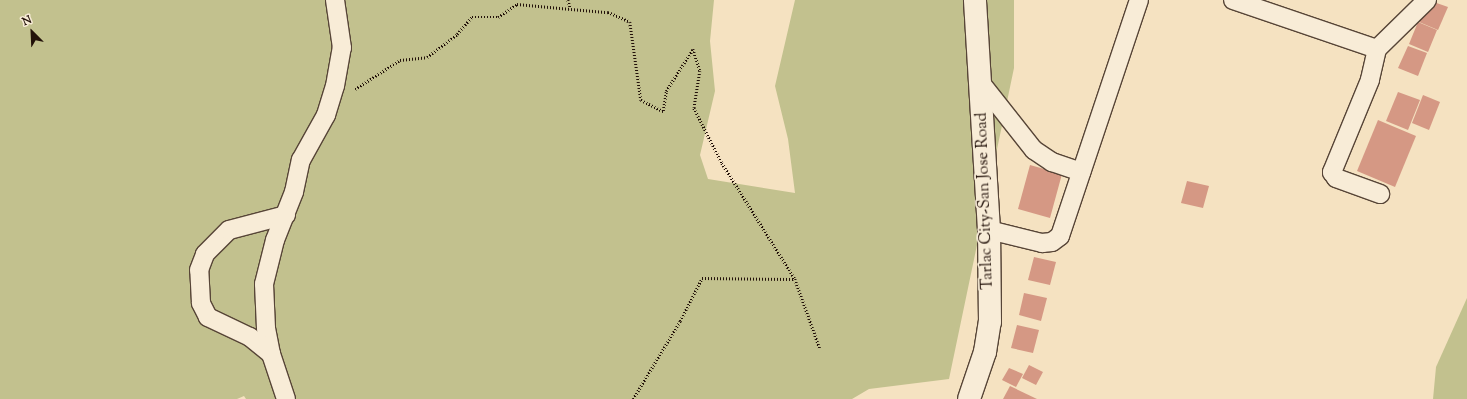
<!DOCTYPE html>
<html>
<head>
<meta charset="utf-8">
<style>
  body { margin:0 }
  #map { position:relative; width:1467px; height:399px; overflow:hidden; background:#f5e2c1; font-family:"Sorts Mill Goudy",serif }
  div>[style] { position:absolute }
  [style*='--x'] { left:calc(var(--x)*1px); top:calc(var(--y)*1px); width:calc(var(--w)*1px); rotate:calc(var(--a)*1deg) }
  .green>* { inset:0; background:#c2c18e }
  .building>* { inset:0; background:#d59884 }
  .path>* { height:2.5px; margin-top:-1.25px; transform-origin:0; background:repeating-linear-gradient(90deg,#221109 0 1px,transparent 0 3px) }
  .roads { filter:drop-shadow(1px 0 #574537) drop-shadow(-1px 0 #574537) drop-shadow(0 1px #574537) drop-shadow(0 -1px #574537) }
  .street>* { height:18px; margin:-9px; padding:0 9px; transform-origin:9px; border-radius:9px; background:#f8ecd7 }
  .secondary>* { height:22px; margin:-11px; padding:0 11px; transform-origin:11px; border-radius:11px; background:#f8ecd7 }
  span { translate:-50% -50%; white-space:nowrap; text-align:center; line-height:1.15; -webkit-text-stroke:3.5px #f8ecd7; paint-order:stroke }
  .street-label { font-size:16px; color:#221109 }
  .north { position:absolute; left:12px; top:12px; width:40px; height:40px; -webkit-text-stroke:3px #f8ecd7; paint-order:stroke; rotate:336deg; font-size:11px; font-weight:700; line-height:16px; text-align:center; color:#221109 }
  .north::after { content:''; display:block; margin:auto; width:14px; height:18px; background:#221109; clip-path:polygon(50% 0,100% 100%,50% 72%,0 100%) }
</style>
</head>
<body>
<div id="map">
  <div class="green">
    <i style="clip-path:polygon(0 0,714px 0,710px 41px,715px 91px,700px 155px,708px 179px,795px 193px,788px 139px,775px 86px,795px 0,1014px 0,1014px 68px,949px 379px,869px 389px,852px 399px,246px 399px,244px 396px,237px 399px,0 399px)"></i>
    <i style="clip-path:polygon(1467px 298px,1467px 399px,1433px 399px,1436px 367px)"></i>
  </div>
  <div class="building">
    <i style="clip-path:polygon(1428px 0,1448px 7px,1438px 30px,1419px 22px)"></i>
    <i style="clip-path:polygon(1418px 22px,1437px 30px,1428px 52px,1409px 44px)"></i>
    <i style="clip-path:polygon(1408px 46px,1427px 53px,1418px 76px,1398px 68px)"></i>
    <i style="clip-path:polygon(1398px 92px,1420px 100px,1408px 130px,1386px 121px)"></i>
    <i style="clip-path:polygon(1423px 95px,1440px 102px,1429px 130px,1412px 123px)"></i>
    <i style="clip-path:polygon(1378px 120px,1416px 136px,1395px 187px,1357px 171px)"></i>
    <i style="clip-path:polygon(1030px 165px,1062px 174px,1050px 218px,1018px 209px)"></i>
    <i style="clip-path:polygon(1187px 181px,1209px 186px,1203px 208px,1181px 203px)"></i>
    <i style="clip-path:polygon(1034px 257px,1056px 262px,1050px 285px,1028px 280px)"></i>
    <i style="clip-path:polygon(1024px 293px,1047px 298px,1041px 321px,1019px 315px)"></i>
    <i style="clip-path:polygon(1017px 325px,1039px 330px,1033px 353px,1011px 348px)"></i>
    <i style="clip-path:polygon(1029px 365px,1043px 372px,1036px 385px,1022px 378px)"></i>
    <i style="clip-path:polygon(1009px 368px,1023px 374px,1016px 387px,1002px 380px)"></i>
    <i style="clip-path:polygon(1010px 386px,1037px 399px,1003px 399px)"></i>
  </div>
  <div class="path">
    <i style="--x:568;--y:0;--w:9;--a:72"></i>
    <i style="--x:571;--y:9;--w:37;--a:5"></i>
    <i style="--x:608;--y:12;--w:24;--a:24"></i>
    <i style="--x:630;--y:22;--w:79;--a:82"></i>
    <i style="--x:641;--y:100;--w:25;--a:27"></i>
    <i style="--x:663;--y:111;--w:20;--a:-81"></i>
    <i style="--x:666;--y:91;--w:50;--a:-57.3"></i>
    <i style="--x:693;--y:49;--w:23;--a:72"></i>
    <i style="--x:700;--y:71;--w:37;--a:99"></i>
    <i style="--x:694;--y:108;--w:62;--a:63"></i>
    <i style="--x:722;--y:163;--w:137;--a:57.8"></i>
    <i style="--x:795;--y:279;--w:74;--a:70.3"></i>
    <i style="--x:355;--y:89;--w:54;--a:-32.8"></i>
    <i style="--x:400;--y:60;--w:27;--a:-6"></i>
    <i style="--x:427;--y:57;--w:38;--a:-37"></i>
    <i style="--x:457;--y:34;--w:23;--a:-49"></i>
    <i style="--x:472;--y:17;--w:26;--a:0"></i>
    <i style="--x:498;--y:17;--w:23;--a:-34"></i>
    <i style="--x:517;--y:4;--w:54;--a:5.3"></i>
    <i style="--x:633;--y:399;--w:91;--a:-58.9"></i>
    <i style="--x:680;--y:321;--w:48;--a:-62.9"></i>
    <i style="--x:702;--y:278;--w:93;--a:0.6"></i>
  </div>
  <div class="roads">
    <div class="street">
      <i style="--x:1233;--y:0;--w:152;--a:18.8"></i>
      <i style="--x:1377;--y:49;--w:70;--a:-44.4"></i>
      <i style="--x:1377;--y:49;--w:32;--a:103"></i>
      <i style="--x:1370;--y:80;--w:100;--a:112.4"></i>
      <i style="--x:1332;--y:172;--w:7;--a:56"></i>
      <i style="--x:1336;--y:178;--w:47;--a:20"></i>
      <i style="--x:981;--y:83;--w:85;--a:51.7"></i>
      <i style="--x:1034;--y:150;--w:22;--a:34"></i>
      <i style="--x:1052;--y:162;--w:31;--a:19"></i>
      <i style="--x:989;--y:230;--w:55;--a:13.8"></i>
      <i style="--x:1042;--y:243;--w:10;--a:-6"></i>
      <i style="--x:1052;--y:242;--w:10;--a:-37"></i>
      <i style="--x:1060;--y:236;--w:249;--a:-71.5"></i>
      <i style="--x:271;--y:354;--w:27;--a:-141"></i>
      <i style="--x:250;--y:337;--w:47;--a:-154.5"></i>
      <i style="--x:208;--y:317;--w:16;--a:-117"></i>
      <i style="--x:201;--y:303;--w:33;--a:-93"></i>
      <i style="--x:199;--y:270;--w:17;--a:-69"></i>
      <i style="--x:205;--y:254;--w:34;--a:-45"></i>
      <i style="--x:229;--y:230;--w:59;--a:-14.7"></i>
      <i style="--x:286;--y:399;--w:47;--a:-108.4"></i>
      <i style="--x:271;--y:354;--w:26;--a:-101"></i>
      <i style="--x:266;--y:328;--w:44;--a:-92.6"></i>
      <i style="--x:264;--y:284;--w:45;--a:-76"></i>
      <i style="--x:275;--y:240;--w:52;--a:-68.4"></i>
      <i style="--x:294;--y:192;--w:33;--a:-78"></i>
      <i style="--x:301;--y:160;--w:51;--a:-60.9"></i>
      <i style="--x:326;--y:115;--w:30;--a:-73"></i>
      <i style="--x:335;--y:86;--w:39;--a:-80"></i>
      <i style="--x:342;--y:48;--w:49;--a:-98.3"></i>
    </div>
    <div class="secondary">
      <i style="--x:969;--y:399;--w:50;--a:-71.2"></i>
      <i style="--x:985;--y:352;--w:30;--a:-81"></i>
      <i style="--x:990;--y:322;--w:92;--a:-90.6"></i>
      <i style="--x:989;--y:230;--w:230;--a:-93.5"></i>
    </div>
  </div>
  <div class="street-label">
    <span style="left:986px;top:201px;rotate:-92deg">Tarlac City-San Jose Road</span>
  </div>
  <div class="north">N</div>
</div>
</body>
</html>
